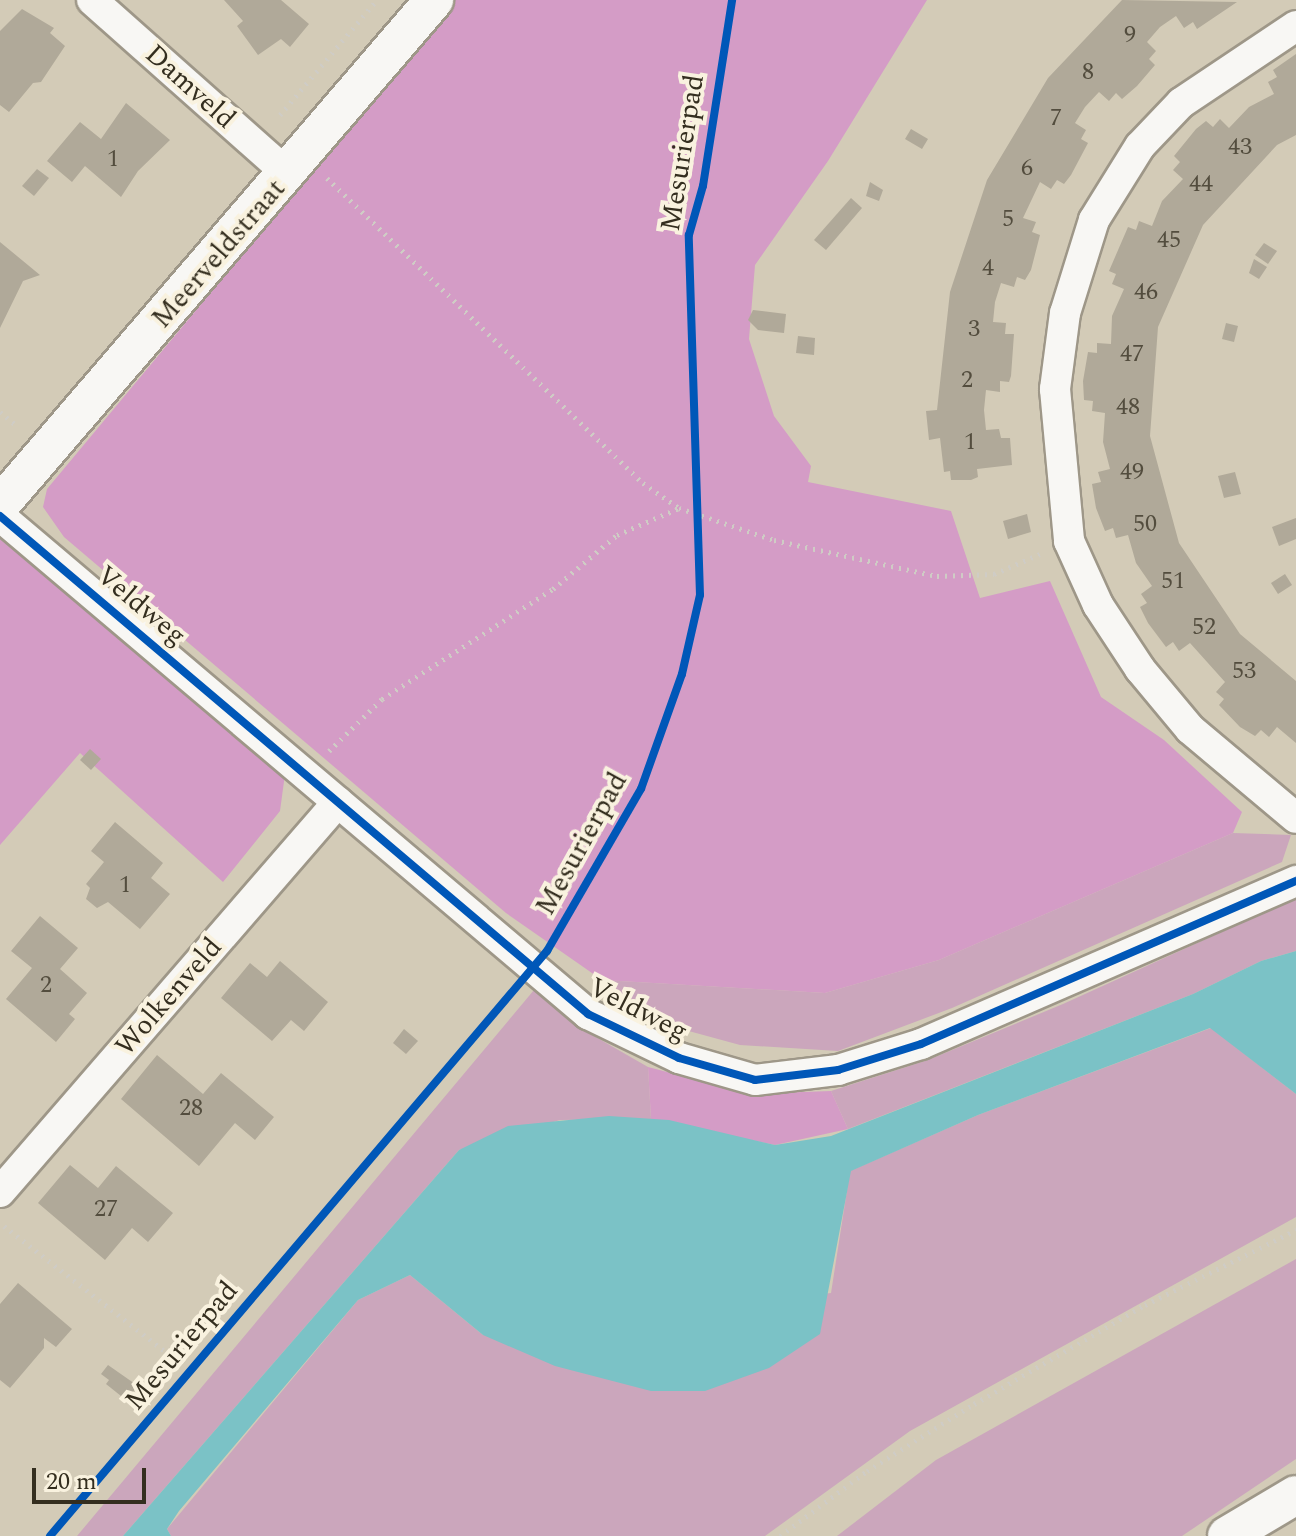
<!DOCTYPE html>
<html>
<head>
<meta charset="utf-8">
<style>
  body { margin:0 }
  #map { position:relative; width:1296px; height:1536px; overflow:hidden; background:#d3cbb7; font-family:Spectral,serif }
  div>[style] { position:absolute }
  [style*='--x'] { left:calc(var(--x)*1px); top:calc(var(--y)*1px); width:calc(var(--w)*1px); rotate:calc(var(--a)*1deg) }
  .green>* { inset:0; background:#cba6bc }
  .forest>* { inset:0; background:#d49cc6 }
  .water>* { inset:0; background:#7bc2c6 }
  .building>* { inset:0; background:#b0a999 }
  .path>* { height:5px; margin-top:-2.5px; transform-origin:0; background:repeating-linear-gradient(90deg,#cfccc5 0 2px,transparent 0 8px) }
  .roads { filter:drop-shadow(2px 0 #9e9788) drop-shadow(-2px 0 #9e9788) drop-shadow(0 2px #9e9788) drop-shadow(0 -2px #9e9788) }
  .minor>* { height:30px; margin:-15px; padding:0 15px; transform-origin:15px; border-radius:15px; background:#f8f7f4 }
  .tertiary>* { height:38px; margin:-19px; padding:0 19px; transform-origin:19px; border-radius:19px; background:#f8f7f4 }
  .cycleway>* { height:8px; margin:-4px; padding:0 4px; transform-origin:4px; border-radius:4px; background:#0057b8 }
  span { translate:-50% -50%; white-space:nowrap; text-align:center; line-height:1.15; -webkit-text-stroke:8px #f9f2df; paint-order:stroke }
  .number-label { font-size:24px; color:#534d3e }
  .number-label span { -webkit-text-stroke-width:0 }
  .street-label { font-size:28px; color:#342e1f }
  .scale { position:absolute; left:32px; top:1468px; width:114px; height:36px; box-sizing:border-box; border:4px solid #342e1f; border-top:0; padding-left:10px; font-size:24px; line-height:28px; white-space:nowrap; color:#342e1f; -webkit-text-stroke:6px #f9f2df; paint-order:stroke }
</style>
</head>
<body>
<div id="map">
  <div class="green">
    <i style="clip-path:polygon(1233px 833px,1291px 835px,1282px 862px,952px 1008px,838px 1051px,740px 1045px,641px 1018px,602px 980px,825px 993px,939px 960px)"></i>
    <i style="clip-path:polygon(1296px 898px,1296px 951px,1261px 961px,1193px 994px,848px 1129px,831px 1091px,928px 1060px,1063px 1004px)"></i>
    <i style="clip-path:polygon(534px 990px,580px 1028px,648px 1067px,651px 1119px,560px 1120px,459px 1150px,123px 1536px,77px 1536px)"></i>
    <i style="clip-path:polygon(1211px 1028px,1296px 1094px,1296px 1217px,910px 1431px,765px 1536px,171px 1536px,167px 1529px,358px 1300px,410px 1275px,483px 1335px,831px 1293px,850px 1171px,978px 1115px)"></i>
    <i style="clip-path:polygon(1296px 1259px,1296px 1459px,1182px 1536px,837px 1536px,936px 1460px)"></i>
  </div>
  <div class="forest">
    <i style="clip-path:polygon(455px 0,927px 0,828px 161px,755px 265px,749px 339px,774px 416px,811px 466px,808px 482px,951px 511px,980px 598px,1050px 581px,1101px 697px,1164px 740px,1242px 812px,1233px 833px,939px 960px,825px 993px,602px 980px,506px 913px,64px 537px,43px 507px,47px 489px)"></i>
    <i style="clip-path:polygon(0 539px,285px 774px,280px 811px,223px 882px,80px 753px,0 845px)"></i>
    <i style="clip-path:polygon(648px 1067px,751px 1094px,831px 1091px,848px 1129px,775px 1145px,651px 1119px)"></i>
  </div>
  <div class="water">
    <i style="clip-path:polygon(1296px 951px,1296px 1094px,1210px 1028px,978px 1115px,851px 1171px,820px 1334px,769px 1368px,705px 1391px,651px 1391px,555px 1366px,483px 1335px,410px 1275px,358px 1300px,179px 1511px,167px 1529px,171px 1536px,123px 1536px,459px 1150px,508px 1126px,609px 1116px,669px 1120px,775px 1145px,831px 1136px,1193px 994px,1261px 961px)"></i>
  </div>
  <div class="building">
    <i style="clip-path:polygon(224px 0,281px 0,309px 24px,290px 47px,281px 39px,258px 55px,237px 26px,243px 21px)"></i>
    <i style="clip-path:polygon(1122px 0,1237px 2px,1197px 29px,1193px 22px,1184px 28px,1176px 16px,1160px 27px,1147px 42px,1156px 51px,1149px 59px,1155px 65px,1137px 86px,1122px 99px,1116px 93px,1109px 101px,1099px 92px,1085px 107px,1075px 123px,1086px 130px,1081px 139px,1088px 143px,1071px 175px,1064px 184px,1057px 180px,1051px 189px,1040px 182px,1023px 218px,1036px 222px,1032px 232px,1040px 235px,1031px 270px,1025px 280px,1017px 277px,1014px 287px,1001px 283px,995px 302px,993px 322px,1006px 323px,1005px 334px,1014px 334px,1011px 376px,1009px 382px,1000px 381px,1000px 392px,986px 390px,984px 410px,986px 430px,999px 429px,1001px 438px,1010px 438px,1012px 465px,977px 469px,978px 477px,971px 480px,951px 480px,950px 471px,944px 472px,940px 438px,929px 440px,926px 411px,937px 410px,950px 292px,987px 180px,1048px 78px)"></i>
    <i style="clip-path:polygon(22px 9px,54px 28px,50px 33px,65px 46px,41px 82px,33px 83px,9px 112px,0 105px,0 31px)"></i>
    <i style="clip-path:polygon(1296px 54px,1296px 135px,1277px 145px,1203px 225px,1158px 327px,1150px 436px,1179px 543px,1240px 634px,1296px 681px,1296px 743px,1277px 727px,1269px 737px,1261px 730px,1255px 736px,1240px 727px,1219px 705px,1224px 699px,1216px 692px,1225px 682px,1190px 643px,1179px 651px,1173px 642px,1166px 647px,1148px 623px,1140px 607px,1147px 603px,1141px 594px,1152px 586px,1136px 563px,1128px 535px,1116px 538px,1113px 528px,1105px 531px,1096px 508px,1092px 484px,1101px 482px,1098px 472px,1110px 469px,1103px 442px,1105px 413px,1092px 411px,1093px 401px,1084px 400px,1083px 381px,1088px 352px,1097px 353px,1097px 343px,1111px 344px,1112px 316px,1124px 289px,1112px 284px,1116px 274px,1109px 271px,1128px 227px,1136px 230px,1139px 221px,1152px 226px,1162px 201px,1183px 179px,1173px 170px,1180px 162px,1174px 156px,1196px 129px,1206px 121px,1213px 127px,1220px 119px,1229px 128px,1249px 107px,1274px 94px,1268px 82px,1277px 77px,1273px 70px)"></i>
    <i style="clip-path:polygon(126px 103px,170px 140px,138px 171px,121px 197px,85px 166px,72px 182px,47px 161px,80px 122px,101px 139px)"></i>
    <i style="clip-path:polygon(911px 129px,928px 139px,922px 149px,905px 139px)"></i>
    <i style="clip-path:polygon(37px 169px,49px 178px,34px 196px,22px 186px)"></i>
    <i style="clip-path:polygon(870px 182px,883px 190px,879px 201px,866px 196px)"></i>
    <i style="clip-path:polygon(851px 198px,862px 208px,826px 250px,814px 240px)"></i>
    <i style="clip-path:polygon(0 242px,40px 275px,23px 281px,0 328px)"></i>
    <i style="clip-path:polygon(1264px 243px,1277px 251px,1268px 264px,1255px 255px)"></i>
    <i style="clip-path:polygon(1254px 259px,1267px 267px,1259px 279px,1249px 273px)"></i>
    <i style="clip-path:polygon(753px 310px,786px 314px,784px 333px,758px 330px,748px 320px)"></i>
    <i style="clip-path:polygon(1226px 323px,1238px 326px,1234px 342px,1222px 339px)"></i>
    <i style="clip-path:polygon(798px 336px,815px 338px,814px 355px,796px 353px)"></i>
    <i style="clip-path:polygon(1235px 472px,1241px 494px,1224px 498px,1218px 476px)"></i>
    <i style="clip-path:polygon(1027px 514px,1031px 532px,1008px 539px,1003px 521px)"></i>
    <i style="clip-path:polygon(1296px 518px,1296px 539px,1279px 546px,1272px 527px)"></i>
    <i style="clip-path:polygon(1285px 574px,1292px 585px,1278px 594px,1271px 583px)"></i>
    <i style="clip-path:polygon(90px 749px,101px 759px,91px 770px,80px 760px)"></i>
    <i style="clip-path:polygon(115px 822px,163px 863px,151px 878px,170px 894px,140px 929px,108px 902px,97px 908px,86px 899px,90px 888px,86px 884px,104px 862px,91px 851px)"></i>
    <i style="clip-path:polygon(40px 916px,78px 948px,60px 969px,87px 993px,69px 1014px,75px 1019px,56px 1042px,6px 999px,32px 968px,11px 951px)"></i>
    <i style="clip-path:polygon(280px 961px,328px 1002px,304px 1031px,291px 1020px,272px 1041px,221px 998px,250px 963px,267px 977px)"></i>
    <i style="clip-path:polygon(404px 1029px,418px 1041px,406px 1054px,393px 1043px)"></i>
    <i style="clip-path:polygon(157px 1055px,203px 1094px,221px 1073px,274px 1117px,255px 1140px,235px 1123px,199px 1166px,121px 1099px)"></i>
    <i style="clip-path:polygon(70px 1165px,98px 1188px,116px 1166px,173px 1213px,148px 1242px,132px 1228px,105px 1260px,38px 1203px)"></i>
    <i style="clip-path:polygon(18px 1283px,72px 1329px,56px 1347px,44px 1338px,44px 1348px,10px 1388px,0 1380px,0 1304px)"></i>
    <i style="clip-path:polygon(108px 1365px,138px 1386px,126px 1400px,106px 1384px,109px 1380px,101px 1374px)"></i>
  </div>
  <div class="path">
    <i style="--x:280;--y:115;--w:150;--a:-49.9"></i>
    <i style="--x:327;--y:178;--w:439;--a:44"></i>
    <i style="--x:643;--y:483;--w:44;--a:34.8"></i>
    <i style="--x:679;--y:508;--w:100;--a:18.6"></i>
    <i style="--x:774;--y:540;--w:167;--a:12.5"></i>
    <i style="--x:937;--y:576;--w:57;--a:-2"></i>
    <i style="--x:994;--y:574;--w:50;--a:-23.5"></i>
    <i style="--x:0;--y:412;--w:22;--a:39"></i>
    <i style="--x:329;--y:751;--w:74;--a:-44.5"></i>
    <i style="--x:382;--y:699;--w:203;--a:-32.8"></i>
    <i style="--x:553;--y:589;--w:84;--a:-40.2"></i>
    <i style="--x:617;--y:535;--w:68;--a:-23.5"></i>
    <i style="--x:4;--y:1226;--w:222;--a:37.9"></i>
    <i style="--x:780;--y:1536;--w:109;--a:-36.8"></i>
    <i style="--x:867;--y:1471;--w:126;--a:-32.1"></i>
    <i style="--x:974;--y:1404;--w:198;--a:-30.1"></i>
    <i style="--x:1145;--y:1305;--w:169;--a:-26.4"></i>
  </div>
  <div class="roads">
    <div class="minor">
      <i style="--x:92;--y:0;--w:262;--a:41.6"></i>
      <i style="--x:1296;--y:26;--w:138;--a:146.2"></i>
      <i style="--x:1181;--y:103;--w:59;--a:133.6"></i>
      <i style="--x:1140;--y:146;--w:87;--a:121.9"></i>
      <i style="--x:1094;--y:220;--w:97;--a:107.3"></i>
      <i style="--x:1065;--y:313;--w:77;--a:97.5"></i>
      <i style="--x:1055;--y:389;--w:153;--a:84.7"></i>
      <i style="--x:1069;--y:541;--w:70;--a:65.6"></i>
      <i style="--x:1098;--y:605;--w:77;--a:56.7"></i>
      <i style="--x:1140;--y:669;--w:78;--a:50.2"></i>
      <i style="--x:1190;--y:729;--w:138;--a:40"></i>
      <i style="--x:0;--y:516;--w:771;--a:40.26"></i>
      <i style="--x:588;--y:1014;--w:101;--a:25.8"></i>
      <i style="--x:679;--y:1058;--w:79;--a:16.1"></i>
      <i style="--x:755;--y:1080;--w:84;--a:-6.9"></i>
      <i style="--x:838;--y:1070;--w:87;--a:-17.4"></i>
      <i style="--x:921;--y:1044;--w:409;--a:-23.5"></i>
      <i style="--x:0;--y:1192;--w:516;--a:-49.09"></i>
    </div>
    <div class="tertiary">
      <i style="--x:0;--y:505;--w:666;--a:-49.32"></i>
      <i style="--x:1227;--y:1536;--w:80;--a:-30.7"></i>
    </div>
  </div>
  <div class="cycleway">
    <i style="--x:0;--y:516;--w:771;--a:40.26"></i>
    <i style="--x:588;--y:1014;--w:101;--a:25.8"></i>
    <i style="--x:679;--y:1058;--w:79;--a:16.1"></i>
    <i style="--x:755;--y:1080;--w:84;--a:-6.9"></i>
    <i style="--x:838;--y:1070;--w:87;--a:-17.4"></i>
    <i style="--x:921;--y:1044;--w:409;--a:-23.5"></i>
    <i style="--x:50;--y:1536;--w:768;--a:-49.65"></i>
    <i style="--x:547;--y:951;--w:187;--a:-59.9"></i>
    <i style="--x:641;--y:789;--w:122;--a:-70.4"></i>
    <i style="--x:682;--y:674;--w:81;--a:-77.2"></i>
    <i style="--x:700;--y:595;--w:360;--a:-91.8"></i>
    <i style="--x:689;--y:235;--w:51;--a:-74.1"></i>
    <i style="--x:703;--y:186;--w:188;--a:-81.1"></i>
  </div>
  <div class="number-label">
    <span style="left:1130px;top:36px">9</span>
    <span style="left:1088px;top:73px">8</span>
    <span style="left:1056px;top:119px">7</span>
    <span style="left:1240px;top:148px">43</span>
    <span style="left:113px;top:160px">1</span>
    <span style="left:1027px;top:169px">6</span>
    <span style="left:1201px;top:185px">44</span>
    <span style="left:1008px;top:220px">5</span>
    <span style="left:1169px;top:241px">45</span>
    <span style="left:988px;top:269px">4</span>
    <span style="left:1146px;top:293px">46</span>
    <span style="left:974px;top:330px">3</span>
    <span style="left:1132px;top:355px">47</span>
    <span style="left:967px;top:381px">2</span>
    <span style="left:1128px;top:408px">48</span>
    <span style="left:970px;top:443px">1</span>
    <span style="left:1132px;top:473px">49</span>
    <span style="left:1145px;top:525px">50</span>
    <span style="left:1173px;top:582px">51</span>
    <span style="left:1204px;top:628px">52</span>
    <span style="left:1244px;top:672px">53</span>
    <span style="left:125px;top:886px">1</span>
    <span style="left:46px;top:986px">2</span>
    <span style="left:191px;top:1109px">28</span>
    <span style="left:106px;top:1210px">27</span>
  </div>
  <div class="street-label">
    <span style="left:190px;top:87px;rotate:42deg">Damveld</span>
    <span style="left:683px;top:153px;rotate:-81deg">Mesurierpad</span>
    <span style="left:219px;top:254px;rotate:-49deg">Meerveldstraat</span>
    <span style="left:141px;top:606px;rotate:40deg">Veldweg</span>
    <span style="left:582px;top:844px;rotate:-61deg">Mesurierpad</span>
    <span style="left:169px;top:997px;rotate:-49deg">Wolkenveld</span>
    <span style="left:638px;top:1010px;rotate:27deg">Veldweg</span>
    <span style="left:182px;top:1346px;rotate:-50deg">Mesurierpad</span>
  </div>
  <div class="scale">20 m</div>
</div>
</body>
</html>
